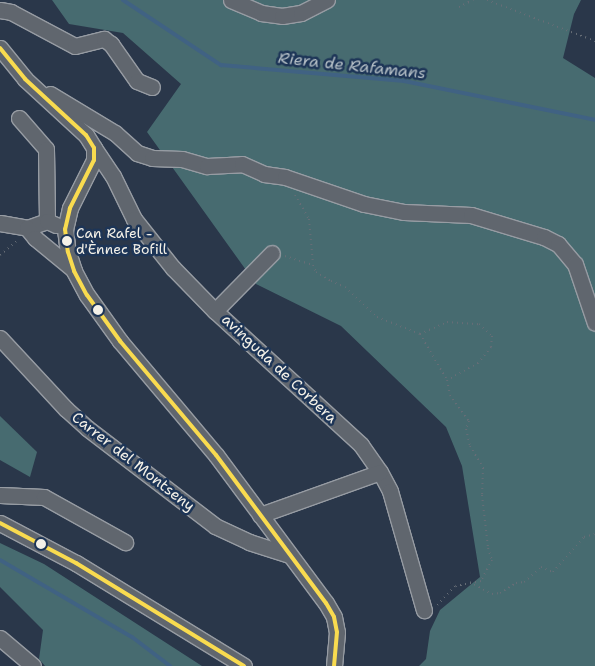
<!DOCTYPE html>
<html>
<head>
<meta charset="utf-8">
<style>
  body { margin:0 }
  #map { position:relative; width:595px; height:666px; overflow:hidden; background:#2a374a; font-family:"Shantell Sans",sans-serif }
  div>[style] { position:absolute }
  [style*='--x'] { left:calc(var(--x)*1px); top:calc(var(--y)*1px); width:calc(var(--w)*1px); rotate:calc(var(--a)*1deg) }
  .green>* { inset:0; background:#476b70 }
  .stream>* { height:4px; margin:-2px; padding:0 2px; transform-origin:2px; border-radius:2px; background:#406283 }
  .path>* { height:2px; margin-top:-1px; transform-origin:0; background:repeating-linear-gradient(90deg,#666d76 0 1px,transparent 0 5px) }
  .roads { filter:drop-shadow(1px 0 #979ca3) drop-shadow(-1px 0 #979ca3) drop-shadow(0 1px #979ca3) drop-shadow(0 -1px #979ca3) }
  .minor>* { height:15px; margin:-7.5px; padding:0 7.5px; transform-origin:7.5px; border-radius:7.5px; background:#60666e }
  .bus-1>* { height:4px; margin:-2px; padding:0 2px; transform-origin:2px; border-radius:2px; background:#f9db4f }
  .dots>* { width:14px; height:14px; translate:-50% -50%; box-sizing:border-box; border:2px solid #1d3557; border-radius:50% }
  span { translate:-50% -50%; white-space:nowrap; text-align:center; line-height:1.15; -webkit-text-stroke:5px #1d3557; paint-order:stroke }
  .bus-label { font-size:14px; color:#f4f1e8 }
  .left { translate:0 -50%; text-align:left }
  .street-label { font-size:15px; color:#f4f1e8 }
  .water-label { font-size:16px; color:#b6c0c7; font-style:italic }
</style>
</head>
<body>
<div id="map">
  <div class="green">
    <i style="clip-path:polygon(52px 0,581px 0,574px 14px,563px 58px,595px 78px,595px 666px,419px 666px,426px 659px,430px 631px,440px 610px,480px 577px,462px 466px,446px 427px,341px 326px,256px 284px,147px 132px,181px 84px,123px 33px,69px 24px)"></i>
    <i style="clip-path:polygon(0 416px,37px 452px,30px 477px,0 460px)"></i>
    <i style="clip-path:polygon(0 543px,44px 564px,202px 666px,45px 666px,39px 659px,43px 630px,0 587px)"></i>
  </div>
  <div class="stream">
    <i style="--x:123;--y:0;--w:118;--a:33.6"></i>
    <i style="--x:221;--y:65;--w:184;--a:5"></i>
    <i style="--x:404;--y:81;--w:195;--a:11.5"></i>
    <i style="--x:0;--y:560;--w:153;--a:30.3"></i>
    <i style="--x:132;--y:637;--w:48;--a:37.3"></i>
  </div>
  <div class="path">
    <i style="--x:487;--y:0;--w:116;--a:20.8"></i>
    <i style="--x:459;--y:7;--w:16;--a:-27"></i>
    <i style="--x:295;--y:195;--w:28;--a:60"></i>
    <i style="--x:309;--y:219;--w:45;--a:84.9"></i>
    <i style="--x:0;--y:255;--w:23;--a:-40"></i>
    <i style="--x:285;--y:256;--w:29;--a:18"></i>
    <i style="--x:313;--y:265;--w:8;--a:67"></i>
    <i style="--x:316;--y:272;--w:17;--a:31"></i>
    <i style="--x:331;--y:281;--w:15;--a:23"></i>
    <i style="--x:345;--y:287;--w:44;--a:43.2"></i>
    <i style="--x:377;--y:317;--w:46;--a:21.6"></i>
    <i style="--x:420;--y:334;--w:53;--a:59.6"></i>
    <i style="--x:447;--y:380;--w:15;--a:79"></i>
    <i style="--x:450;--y:395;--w:32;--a:54"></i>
    <i style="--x:469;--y:421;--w:9;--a:111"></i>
    <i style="--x:466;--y:429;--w:17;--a:77"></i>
    <i style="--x:470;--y:446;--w:26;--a:59"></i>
    <i style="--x:483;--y:468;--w:27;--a:92"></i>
    <i style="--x:482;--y:495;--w:53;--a:83.5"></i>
    <i style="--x:488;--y:548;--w:13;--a:72"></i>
    <i style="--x:492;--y:560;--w:24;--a:118"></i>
    <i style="--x:481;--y:581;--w:26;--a:169"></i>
    <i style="--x:455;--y:586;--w:26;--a:133"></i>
    <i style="--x:420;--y:334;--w:30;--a:-24"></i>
    <i style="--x:447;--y:322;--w:32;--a:4"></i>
    <i style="--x:479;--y:324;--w:18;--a:43"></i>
    <i style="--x:492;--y:336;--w:11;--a:95"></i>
    <i style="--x:491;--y:347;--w:21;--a:129"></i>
    <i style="--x:478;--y:363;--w:35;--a:151"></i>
    <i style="--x:470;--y:582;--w:25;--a:29"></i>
    <i style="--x:492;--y:594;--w:8;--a:-7"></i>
    <i style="--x:500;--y:593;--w:19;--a:-32"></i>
    <i style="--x:516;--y:583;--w:8;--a:-7"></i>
    <i style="--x:524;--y:582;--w:23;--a:-41"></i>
    <i style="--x:541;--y:567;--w:13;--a:23"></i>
    <i style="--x:553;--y:572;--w:47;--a:-48.5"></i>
    <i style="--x:584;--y:537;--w:11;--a:-15"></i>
  </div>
  <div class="roads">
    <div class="minor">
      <i style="--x:231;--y:0;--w:33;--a:23"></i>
      <i style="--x:261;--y:13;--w:21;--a:8"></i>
      <i style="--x:282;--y:16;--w:19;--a:-9"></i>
      <i style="--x:301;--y:13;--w:29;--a:-27"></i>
      <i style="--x:0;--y:10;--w:11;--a:10"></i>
      <i style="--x:11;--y:12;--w:72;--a:28"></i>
      <i style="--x:75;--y:46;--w:30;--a:-14"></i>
      <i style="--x:104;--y:39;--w:9;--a:36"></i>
      <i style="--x:111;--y:44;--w:45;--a:54.9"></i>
      <i style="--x:137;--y:81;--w:16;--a:22"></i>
      <i style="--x:0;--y:48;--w:40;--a:51"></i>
      <i style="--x:25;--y:79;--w:83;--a:42.6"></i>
      <i style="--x:86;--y:135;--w:15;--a:58"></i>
      <i style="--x:94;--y:148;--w:12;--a:90"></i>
      <i style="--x:94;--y:160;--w:54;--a:116.6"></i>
      <i style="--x:70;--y:208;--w:22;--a:103"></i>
      <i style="--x:65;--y:229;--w:23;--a:83"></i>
      <i style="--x:68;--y:252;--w:20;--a:72"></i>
      <i style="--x:74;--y:271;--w:27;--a:62"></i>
      <i style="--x:87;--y:295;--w:57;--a:54.3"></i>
      <i style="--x:120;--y:341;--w:149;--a:49.9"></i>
      <i style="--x:216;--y:455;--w:184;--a:53.4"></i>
      <i style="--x:326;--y:603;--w:16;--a:60"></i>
      <i style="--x:334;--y:617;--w:15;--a:79"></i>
      <i style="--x:337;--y:632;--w:34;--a:95"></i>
      <i style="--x:50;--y:94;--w:76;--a:31"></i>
      <i style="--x:115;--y:133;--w:30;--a:42"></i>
      <i style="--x:137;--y:153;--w:16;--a:18"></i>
      <i style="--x:152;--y:158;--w:30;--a:2"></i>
      <i style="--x:182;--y:159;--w:26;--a:16"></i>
      <i style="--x:207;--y:166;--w:35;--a:-3"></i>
      <i style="--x:242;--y:164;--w:24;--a:24"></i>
      <i style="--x:264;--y:174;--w:21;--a:8"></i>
      <i style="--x:285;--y:177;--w:83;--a:18.9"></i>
      <i style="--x:364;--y:204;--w:41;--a:11.3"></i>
      <i style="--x:404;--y:212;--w:67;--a:2.6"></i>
      <i style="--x:471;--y:215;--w:76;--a:16.8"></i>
      <i style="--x:544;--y:237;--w:16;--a:27"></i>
      <i style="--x:558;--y:244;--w:26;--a:50"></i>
      <i style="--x:575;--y:264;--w:62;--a:71.3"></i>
      <i style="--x:19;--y:118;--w:41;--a:48.9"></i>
      <i style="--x:46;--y:149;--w:72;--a:89.2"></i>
      <i style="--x:94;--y:148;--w:34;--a:56"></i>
      <i style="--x:113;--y:176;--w:48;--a:64"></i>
      <i style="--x:134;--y:219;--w:63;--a:51.5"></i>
      <i style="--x:173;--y:268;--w:60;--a:45.7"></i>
      <i style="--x:215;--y:311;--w:198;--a:42.5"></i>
      <i style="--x:361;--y:445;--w:33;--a:55"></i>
      <i style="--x:380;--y:472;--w:21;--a:62"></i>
      <i style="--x:390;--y:491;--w:124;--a:74.1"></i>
      <i style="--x:0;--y:223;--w:27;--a:10"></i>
      <i style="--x:27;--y:228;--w:21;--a:-19"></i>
      <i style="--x:47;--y:221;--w:10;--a:24"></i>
      <i style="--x:27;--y:228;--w:13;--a:51"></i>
      <i style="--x:35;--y:238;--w:50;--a:39.4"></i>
      <i style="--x:215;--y:311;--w:81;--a:-45.5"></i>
      <i style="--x:0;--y:338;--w:97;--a:47.1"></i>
      <i style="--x:66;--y:409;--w:28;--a:42"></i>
      <i style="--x:87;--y:428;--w:161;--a:37.4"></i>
      <i style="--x:215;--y:526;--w:38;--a:25"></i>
      <i style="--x:249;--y:542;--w:42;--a:18"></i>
      <i style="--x:0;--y:495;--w:44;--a:2.6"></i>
      <i style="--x:44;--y:497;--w:93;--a:29.1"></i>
      <i style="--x:260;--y:515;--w:127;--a:-19.7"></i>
      <i style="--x:0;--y:523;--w:86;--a:27.8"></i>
      <i style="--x:76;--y:563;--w:197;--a:31.5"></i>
      <i style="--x:0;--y:638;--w:43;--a:40.3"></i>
    </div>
  </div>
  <div class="bus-1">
    <i style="--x:0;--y:48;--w:40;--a:51"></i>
    <i style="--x:25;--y:79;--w:83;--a:42.6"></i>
    <i style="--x:86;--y:135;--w:15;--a:58"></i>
    <i style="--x:94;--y:148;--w:12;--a:90"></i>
    <i style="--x:94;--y:160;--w:54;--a:116.6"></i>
    <i style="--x:70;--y:208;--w:22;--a:103"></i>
    <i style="--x:65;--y:229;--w:23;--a:83"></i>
    <i style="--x:68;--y:252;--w:20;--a:72"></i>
    <i style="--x:74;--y:271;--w:27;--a:62"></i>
    <i style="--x:87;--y:295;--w:57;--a:54.3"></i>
    <i style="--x:120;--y:341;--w:149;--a:49.9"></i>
    <i style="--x:216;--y:455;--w:184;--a:53.4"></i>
    <i style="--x:326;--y:603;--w:16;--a:60"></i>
    <i style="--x:334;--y:617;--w:15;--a:79"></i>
    <i style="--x:337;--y:632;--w:34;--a:95"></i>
    <i style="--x:0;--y:523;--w:86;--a:27.8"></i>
    <i style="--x:76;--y:563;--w:197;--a:31.5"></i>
  </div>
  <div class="dots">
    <i style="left:67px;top:241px;background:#f4f1e8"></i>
    <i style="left:98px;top:310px;background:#f4f1e8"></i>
    <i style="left:41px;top:544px;background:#f4f1e8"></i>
  </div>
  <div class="bus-label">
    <span class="left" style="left:76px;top:241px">Can Rafel -<br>d'Ènnec Bofill</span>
  </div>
  <div class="street-label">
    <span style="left:279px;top:369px;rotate:43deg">avinguda de Corbera</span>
    <span style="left:133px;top:462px;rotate:38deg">Carrer del Montseny</span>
  </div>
  <div class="water-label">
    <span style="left:352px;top:66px;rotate:6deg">Riera de Rafamans</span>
  </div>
</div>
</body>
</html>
